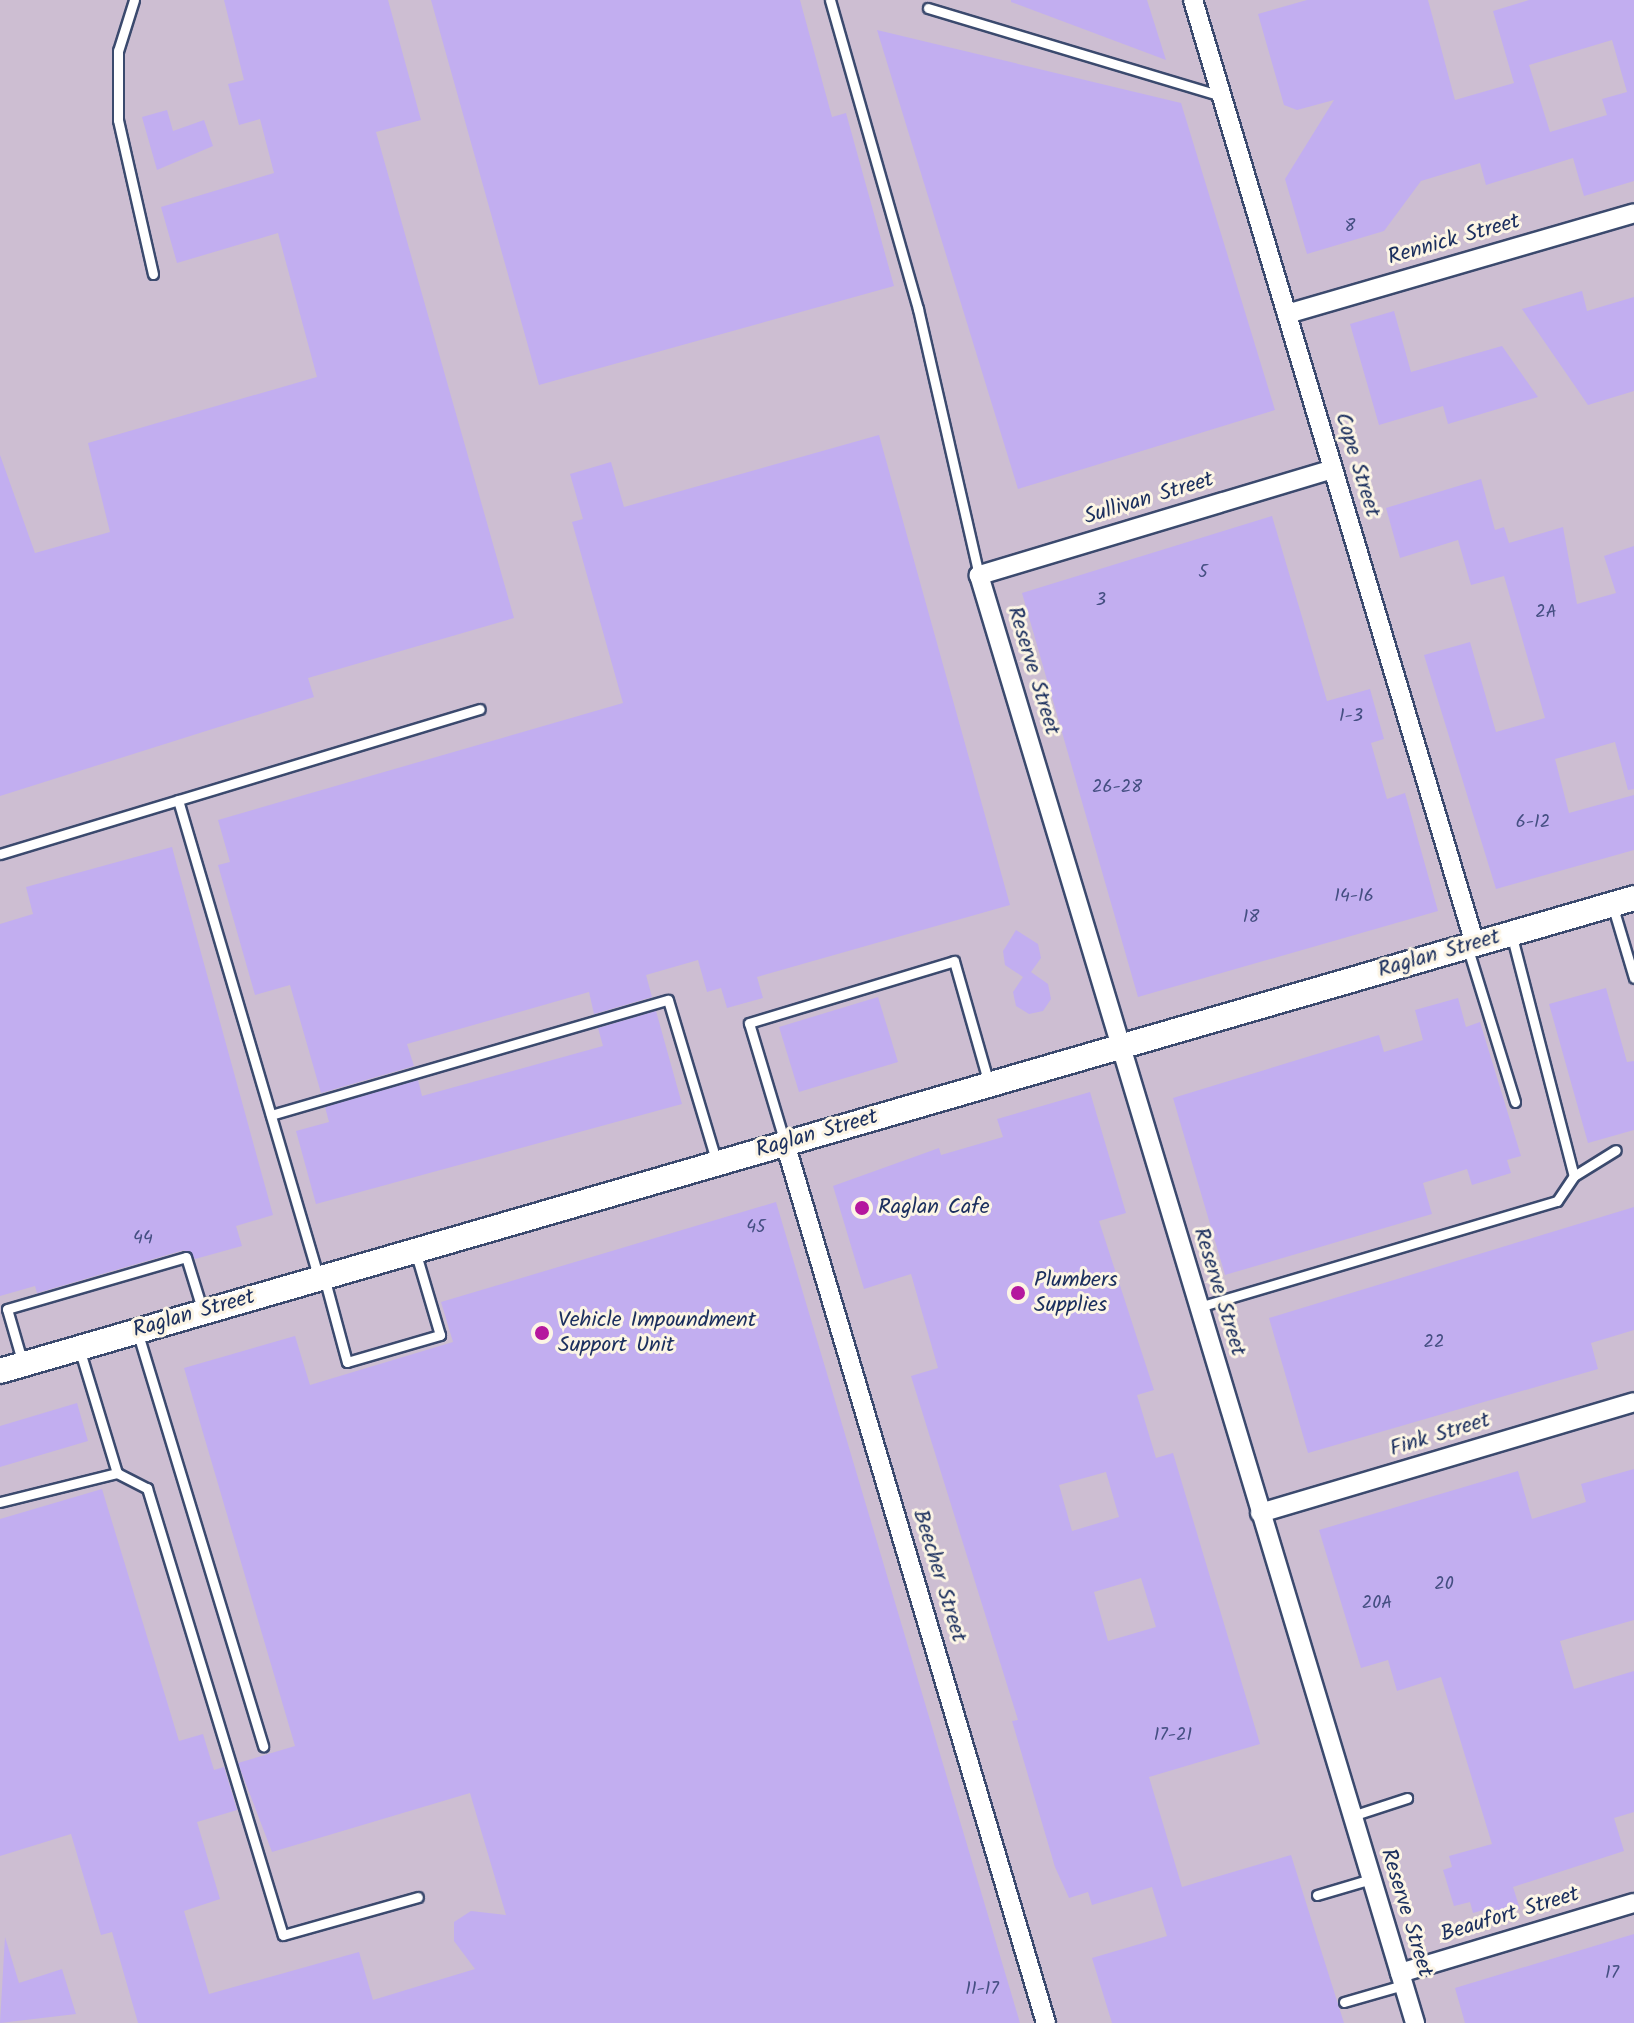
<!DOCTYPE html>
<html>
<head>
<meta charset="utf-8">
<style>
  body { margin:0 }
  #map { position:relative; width:1634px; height:2023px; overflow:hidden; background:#efe5c6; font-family:Kalam,sans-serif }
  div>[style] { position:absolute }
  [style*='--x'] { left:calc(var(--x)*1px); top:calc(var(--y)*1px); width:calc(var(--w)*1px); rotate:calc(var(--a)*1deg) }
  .industrial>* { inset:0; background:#cdbed2 }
  .building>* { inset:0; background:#c2aef0 }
  .roads { filter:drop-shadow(2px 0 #3b4a6e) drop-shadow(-2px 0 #3b4a6e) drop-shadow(0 2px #3b4a6e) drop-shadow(0 -2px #3b4a6e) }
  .service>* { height:9px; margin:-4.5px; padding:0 4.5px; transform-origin:4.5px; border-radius:4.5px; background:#fff }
  .minor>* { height:18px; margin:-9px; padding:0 9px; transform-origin:9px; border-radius:9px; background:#fff }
  .tertiary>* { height:24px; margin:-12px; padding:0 12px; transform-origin:12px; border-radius:12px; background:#fff }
  .dots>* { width:22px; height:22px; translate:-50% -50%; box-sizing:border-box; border:4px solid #fcf5e5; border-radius:50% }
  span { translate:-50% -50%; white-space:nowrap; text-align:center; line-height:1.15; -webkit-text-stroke:6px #fcf5e5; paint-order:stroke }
  .number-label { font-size:18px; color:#454f82 }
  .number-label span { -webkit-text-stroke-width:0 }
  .street-label { font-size:22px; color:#1b2f5e }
  .poi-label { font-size:22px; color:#1b2f5e }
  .left { translate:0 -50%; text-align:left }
</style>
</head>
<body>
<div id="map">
  <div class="industrial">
    <i style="clip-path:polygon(0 0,1634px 0,1634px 2023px,0 2023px)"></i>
  </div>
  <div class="building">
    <i style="clip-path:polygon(224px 0,388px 0,421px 120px,376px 132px,514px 618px,308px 678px,314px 697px,0 796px,0 455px,35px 553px,110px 532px,88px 443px,317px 377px,278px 233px,177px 263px,161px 207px,274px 173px,260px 119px,239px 125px,228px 84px,244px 80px)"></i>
    <i style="clip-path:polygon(431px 0,800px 0,832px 117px,846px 113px,894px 286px,539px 385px)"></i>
    <i style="clip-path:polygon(1147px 0,1166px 60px,1011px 2px,1011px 0)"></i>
    <i style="clip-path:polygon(evenodd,1307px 0,1428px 0,1455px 100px,1514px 83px,1493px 11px,1529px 0,1634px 0,1634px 181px,1584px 196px,1573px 158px,1486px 185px,1480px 163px,1421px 181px,1384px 231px,1307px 254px,1285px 179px,1334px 100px,1297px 110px,1284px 105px,1258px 14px,1307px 0,1612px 40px,1627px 92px,1602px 99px,1607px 115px,1550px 132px,1529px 65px,1612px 40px)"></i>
    <i style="clip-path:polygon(877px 30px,1181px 103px,1275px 410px,1018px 489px)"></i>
    <i style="clip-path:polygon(167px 110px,173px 131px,204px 120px,213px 146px,157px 170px,142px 117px)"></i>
    <i style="clip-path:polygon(1582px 291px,1587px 311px,1634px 297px,1634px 391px,1588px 405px,1522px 309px)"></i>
    <i style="clip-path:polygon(1394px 311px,1411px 372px,1502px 346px,1538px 397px,1448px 424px,1443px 406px,1379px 425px,1350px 324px)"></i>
    <i style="clip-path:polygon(879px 435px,1010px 905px,757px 977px,763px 998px,727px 1008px,721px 988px,707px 992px,698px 960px,646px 975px,652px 997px,594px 1014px,589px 992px,407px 1044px,414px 1066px,321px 1093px,290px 985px,255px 995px,218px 865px,230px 862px,218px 820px,623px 703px,572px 522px,583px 519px,570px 474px,611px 462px,624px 507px)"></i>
    <i style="clip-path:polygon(1481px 479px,1495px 530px,1504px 527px,1509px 543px,1563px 527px,1577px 604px,1616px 593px,1604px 556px,1634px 546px,1634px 789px,1628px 790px,1615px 742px,1555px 759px,1569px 813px,1634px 795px,1634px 850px,1496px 889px,1424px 655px,1470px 642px,1496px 732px,1545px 718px,1504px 576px,1471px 585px,1458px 540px,1400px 558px,1386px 508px)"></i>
    <i style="clip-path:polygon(1272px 516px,1327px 701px,1370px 689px,1384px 739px,1371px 743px,1387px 799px,1405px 793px,1438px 911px,1138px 997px,1022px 593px)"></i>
    <i style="clip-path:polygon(172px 847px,273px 1215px,236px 1226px,242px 1246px,195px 1259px,184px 1250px,37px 1293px,35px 1286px,0 1296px,0 924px,33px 914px,26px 887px)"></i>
    <i style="clip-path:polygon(1016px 930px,1038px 944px,1041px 958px,1031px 972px,1048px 984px,1051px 999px,1043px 1011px,1029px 1014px,1016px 1006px,1013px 992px,1023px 977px,1005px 965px,1003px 951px)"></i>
    <i style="clip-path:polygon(1606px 988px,1627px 1062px,1634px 1061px,1634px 1130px,1588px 1143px,1549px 1004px)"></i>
    <i style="clip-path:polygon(878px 997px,898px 1062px,799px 1092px,779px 1027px)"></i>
    <i style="clip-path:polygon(1458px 998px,1466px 1027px,1480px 1022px,1521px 1156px,1507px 1160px,1511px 1173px,1472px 1185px,1467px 1169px,1423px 1183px,1432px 1214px,1225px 1275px,1173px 1098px,1379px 1035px,1384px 1052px,1423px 1040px,1415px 1010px)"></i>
    <i style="clip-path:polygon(656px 1011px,682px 1104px,316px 1204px,296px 1131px,329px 1122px,325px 1107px,418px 1080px,422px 1096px,603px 1046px,598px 1028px)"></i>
    <i style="clip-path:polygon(evenodd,1090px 1092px,1126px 1213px,1099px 1221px,1154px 1390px,1137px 1395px,1156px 1458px,1173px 1453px,1260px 1744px,1149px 1777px,1182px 1887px,1291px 1855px,1344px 2023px,1112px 2023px,1092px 1958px,1167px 1936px,1152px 1887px,1092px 1905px,1088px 1892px,1069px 1898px,1055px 1867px,1012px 1721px,1018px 1720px,911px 1376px,938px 1368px,911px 1274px,864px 1289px,833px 1186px,939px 1148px,941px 1155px,1003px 1137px,997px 1119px,1090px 1092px,1106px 1472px,1119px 1517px,1072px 1531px,1059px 1485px,1106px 1472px,1090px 1092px,1141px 1578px,1156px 1627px,1108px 1641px,1094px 1592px,1141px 1578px)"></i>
    <i style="clip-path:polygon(776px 1202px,1020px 2023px,138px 2023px,112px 1932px,101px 1935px,71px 1834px,0 1856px,0 1519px,102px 1489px,179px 1741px,203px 1734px,214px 1770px,224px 1767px,237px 1810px,197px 1822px,220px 1899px,184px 1911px,209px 1994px,359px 1952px,373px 2000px,475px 1969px,454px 1941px,454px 1922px,471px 1911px,506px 1915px,470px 1793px,272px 1852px,238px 1763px,295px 1746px,184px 1368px,295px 1336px,310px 1385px,453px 1342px,441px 1302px)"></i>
    <i style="clip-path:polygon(1634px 1207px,1634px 1330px,1591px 1343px,1598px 1369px,1308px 1453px,1269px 1318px)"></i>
    <i style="clip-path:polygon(77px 1403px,88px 1441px,0 1467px,0 1426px)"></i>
    <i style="clip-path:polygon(1634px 1469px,1634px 1620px,1560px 1641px,1574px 1689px,1634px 1671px,1634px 1812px,1614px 1818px,1624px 1851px,1513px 1887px,1520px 1909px,1496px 1916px,1494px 1907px,1473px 1913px,1470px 1902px,1454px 1906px,1443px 1870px,1452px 1867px,1449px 1856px,1492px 1844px,1441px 1677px,1397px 1691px,1388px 1660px,1361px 1668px,1319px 1530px,1518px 1471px,1532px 1519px,1586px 1502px,1581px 1484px)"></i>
    <i style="clip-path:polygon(1634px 1934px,1634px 2023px,1465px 2023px,1455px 1988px)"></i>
    <i style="clip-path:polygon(5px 1937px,19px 1983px,62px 1969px,76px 2014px,0 2023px)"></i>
  </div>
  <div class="roads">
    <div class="service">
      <i style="--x:134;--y:0;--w:53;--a:107.4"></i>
      <i style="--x:118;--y:51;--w:69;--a:90"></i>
      <i style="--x:118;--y:120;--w:158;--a:77.2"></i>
      <i style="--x:830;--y:0;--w:321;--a:74.1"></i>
      <i style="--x:918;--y:309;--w:273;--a:77.1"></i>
      <i style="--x:928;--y:8;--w:307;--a:16.7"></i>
      <i style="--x:178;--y:800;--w:496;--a:73.6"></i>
      <i style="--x:0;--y:854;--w:501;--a:-16.81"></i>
      <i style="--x:1612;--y:904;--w:77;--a:73.4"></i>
      <i style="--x:1512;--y:937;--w:247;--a:75.5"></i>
      <i style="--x:1468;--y:949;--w:160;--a:72.9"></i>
      <i style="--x:271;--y:1115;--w:413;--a:-16.2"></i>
      <i style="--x:668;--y:1000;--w:170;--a:73.3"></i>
      <i style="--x:785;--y:1143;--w:125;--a:-106.7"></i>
      <i style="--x:749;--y:1023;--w:214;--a:-16.8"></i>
      <i style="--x:954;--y:961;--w:128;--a:74.1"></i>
      <i style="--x:324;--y:1277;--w:88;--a:74.9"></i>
      <i style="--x:347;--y:1362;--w:97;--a:-16.2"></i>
      <i style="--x:440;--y:1335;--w:84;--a:-106.5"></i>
      <i style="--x:1199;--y:1307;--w:373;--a:-16.5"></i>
      <i style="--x:1557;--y:1201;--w:30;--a:-56"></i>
      <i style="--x:1574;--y:1176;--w:49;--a:-31.8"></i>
      <i style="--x:138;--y:1334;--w:431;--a:73.1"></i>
      <i style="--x:23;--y:1364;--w:57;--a:-106.2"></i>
      <i style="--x:7;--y:1309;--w:186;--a:-16.2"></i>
      <i style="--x:186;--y:1257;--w:58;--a:72.8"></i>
      <i style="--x:117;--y:1473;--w:34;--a:27"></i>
      <i style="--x:147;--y:1488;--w:467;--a:73.1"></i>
      <i style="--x:283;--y:1935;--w:140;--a:-15.7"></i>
      <i style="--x:0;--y:1502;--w:121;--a:-13.9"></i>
      <i style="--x:117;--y:1473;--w:127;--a:-106.9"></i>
      <i style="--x:1352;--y:1816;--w:58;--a:-18.1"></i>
      <i style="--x:1317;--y:1895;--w:56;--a:-16.5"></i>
      <i style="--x:1344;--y:2002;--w:61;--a:-16.1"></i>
    </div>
    <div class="minor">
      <i style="--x:1193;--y:0;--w:985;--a:73.37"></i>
      <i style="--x:1287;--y:314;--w:361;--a:-16.2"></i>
      <i style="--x:1333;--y:469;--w:370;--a:163.3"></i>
      <i style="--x:979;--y:575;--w:1512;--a:73.24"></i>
      <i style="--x:785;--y:1143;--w:918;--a:73.48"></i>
      <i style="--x:1260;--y:1513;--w:390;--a:-16.5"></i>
      <i style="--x:1400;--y:1973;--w:244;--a:-16.7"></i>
    </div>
    <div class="tertiary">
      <i style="--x:0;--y:1371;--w:1701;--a:-16.14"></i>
    </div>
  </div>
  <div class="dots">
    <i style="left:862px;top:1208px;background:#b5179e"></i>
    <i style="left:1018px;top:1293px;background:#b5179e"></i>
    <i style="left:542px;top:1333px;background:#b5179e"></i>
  </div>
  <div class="number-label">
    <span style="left:1350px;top:227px">8</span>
    <span style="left:1203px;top:573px">5</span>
    <span style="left:1101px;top:601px">3</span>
    <span style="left:1546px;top:613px">2A</span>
    <span style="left:1351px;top:717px">1-3</span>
    <span style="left:1117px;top:788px">26-28</span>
    <span style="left:1533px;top:823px">6-12</span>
    <span style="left:1354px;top:897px">14-16</span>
    <span style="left:1251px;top:918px">18</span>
    <span style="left:756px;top:1228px">45</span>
    <span style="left:143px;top:1239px">44</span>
    <span style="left:1434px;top:1343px">22</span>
    <span style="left:1444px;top:1585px">20</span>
    <span style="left:1377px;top:1604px">20A</span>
    <span style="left:1173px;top:1736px">17-21</span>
    <span style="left:1612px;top:1974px">17</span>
    <span style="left:982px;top:1990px">11-17</span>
  </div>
  <div class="street-label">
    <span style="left:1454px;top:240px;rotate:-16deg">Rennick Street</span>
    <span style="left:1357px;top:465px;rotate:73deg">Cope Street</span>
    <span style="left:1149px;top:499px;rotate:-17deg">Sullivan Street</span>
    <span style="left:1033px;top:671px;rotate:73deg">Reserve Street</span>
    <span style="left:1439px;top:954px;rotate:-16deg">Raglan Street</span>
    <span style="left:817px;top:1134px;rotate:-16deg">Raglan Street</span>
    <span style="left:1219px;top:1292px;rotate:73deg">Reserve Street</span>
    <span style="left:194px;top:1314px;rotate:-16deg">Raglan Street</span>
    <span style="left:1440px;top:1435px;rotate:-17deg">Fink Street</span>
    <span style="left:939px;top:1576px;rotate:73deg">Beecher Street</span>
    <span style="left:1406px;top:1913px;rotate:73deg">Reserve Street</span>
    <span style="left:1510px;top:1915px;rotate:-17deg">Beaufort Street</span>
  </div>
  <div class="poi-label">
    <span class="left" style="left:878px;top:1208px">Raglan Cafe</span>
    <span class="left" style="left:1034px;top:1293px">Plumbers<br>Supplies</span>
    <span class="left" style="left:558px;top:1333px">Vehicle Impoundment<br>Support Unit</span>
  </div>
</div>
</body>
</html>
